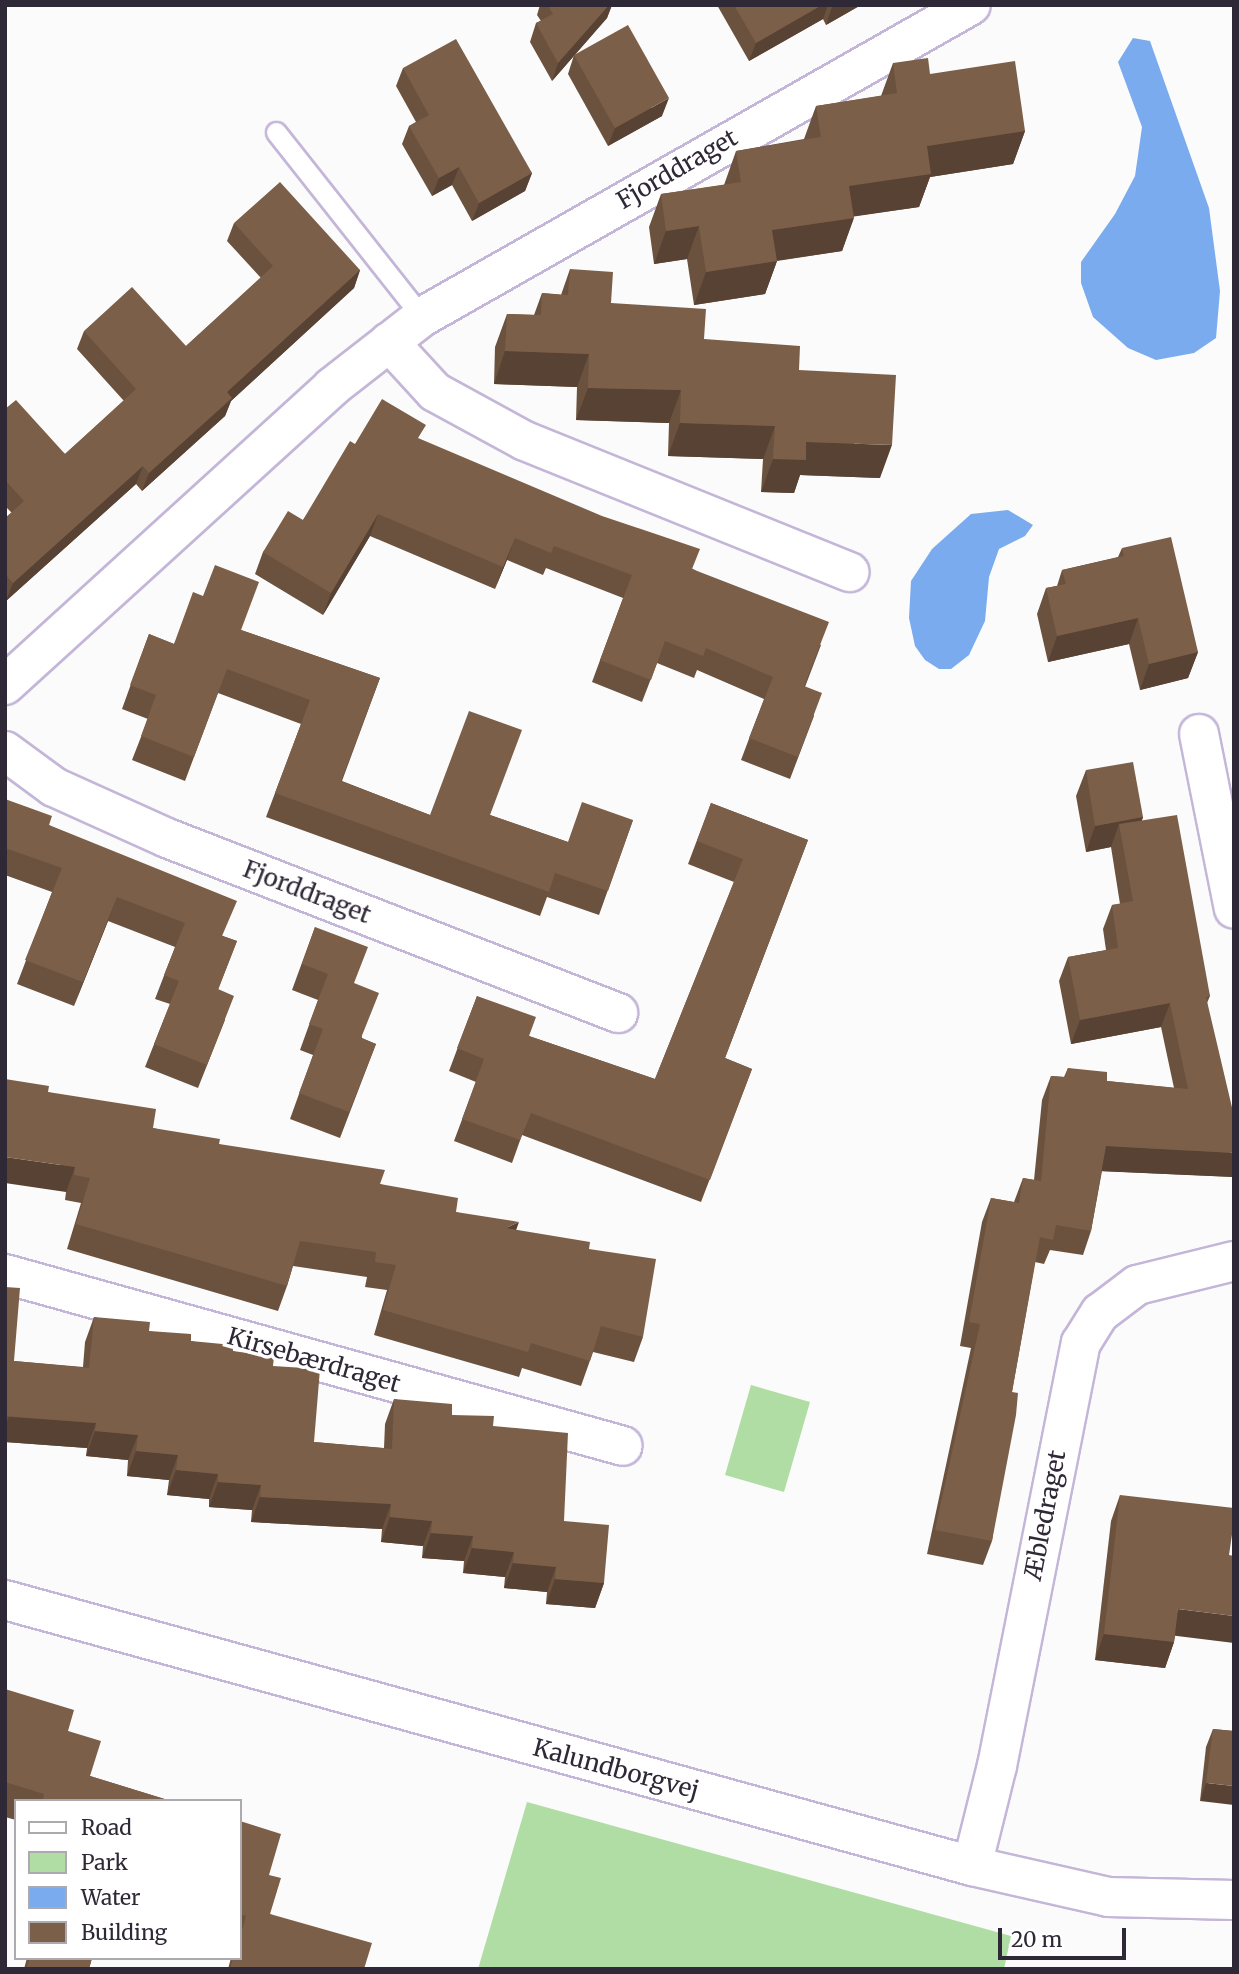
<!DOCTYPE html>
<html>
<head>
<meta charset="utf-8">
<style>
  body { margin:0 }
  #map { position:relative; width:1239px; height:1974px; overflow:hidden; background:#fbfbfb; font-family:Merriweather,serif }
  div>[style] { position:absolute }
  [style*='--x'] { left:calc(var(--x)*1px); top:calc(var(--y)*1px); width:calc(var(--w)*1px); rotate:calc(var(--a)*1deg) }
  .green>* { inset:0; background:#b0dda3 }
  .water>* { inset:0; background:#7aabee }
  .roads { filter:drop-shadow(2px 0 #c4b6d8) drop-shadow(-2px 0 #c4b6d8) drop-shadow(0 2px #c4b6d8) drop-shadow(0 -2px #c4b6d8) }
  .service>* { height:19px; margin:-9.5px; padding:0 9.5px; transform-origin:9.5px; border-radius:9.5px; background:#fff }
  .minor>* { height:38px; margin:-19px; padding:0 19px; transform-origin:19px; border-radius:19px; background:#fff }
  .tertiary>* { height:38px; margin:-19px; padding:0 19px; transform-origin:19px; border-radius:19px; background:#fff }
  .wall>* { inset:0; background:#6b523f }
  .shaded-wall>* { inset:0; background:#574233 }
  .building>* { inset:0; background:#7c5f49 }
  span { translate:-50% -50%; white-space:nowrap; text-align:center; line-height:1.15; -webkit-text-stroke:7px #fff; paint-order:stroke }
  .street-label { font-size:24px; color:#2f2937 }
  .frame { position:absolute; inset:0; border:7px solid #2f2937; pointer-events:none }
  .legend { position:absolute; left:14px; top:1799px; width:228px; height:161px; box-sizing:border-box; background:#fff; border:2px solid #aca9af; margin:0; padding:9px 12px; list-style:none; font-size:21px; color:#2f2937 }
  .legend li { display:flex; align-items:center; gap:14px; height:35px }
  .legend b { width:35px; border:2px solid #aca9af }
  .scale { position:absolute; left:998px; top:1928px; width:128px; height:32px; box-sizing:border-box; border:4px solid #2f2937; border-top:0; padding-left:9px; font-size:21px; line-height:24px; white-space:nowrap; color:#2f2937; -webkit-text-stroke:5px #fff; paint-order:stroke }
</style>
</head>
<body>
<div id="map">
  <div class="green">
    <i style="clip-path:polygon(751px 1385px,810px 1402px,784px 1492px,725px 1475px)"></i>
    <i style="clip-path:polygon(527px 1802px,1011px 1936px,1004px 1969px,478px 1969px)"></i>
  </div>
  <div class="water">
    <i style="clip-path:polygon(1133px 38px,1150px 41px,1209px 208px,1220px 291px,1216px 338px,1194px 353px,1156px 360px,1128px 348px,1093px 317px,1081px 283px,1081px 262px,1115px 214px,1135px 176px,1142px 127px,1118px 62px)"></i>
    <i style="clip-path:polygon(1008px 510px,1033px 525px,1025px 536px,999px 549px,989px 577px,985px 621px,969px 655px,951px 669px,939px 669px,925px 660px,915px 646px,909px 618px,911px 581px,932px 549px,971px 514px)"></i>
  </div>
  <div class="roads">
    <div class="service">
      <i style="--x:276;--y:132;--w:236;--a:51.7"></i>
    </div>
    <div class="minor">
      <i style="--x:389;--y:342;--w:68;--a:47.4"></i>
      <i style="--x:435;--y:392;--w:102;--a:28.6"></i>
      <i style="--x:525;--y:441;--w:350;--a:22"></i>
      <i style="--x:5;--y:685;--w:442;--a:-42.3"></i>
      <i style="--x:332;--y:387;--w:114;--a:-37.9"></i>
      <i style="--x:422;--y:317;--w:631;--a:-29.61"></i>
      <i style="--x:1199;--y:734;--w:178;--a:78.7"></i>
      <i style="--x:5;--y:751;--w:61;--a:36.3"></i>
      <i style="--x:54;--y:787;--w:124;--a:24.3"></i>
      <i style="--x:167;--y:838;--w:484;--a:21.2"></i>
      <i style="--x:5;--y:1274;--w:641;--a:15.55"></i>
      <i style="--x:972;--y:1866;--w:103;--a:-76"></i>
      <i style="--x:997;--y:1766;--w:431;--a:-78.8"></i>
      <i style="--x:1081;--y:1343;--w:36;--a:-58"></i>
      <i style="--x:1100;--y:1313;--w:46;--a:-37.1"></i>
      <i style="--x:1137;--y:1285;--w:100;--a:-13.9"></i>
    </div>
    <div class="tertiary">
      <i style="--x:5;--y:1600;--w:1003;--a:15.38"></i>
      <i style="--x:972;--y:1866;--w:139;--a:12.8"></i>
      <i style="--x:1108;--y:1897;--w:126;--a:1.4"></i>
    </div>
  </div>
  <div class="wall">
    <i style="clip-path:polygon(540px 5px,612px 5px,607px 18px,552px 81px,530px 42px,536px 23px,541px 21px,537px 15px)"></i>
    <i style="clip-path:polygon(717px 5px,861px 5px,826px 25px,823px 19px,749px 61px)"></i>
    <i style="clip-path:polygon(574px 55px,662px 116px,608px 146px,568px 74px)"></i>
    <i style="clip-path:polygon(893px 63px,930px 74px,1025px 131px,1013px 164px,930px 177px,919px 207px,854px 216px,842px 251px,777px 261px,765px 294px,694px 305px,687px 259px,654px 264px,649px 227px,661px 194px,724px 185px,736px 151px,804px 139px,816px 106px,881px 96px)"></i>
    <i style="clip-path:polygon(403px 68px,532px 173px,525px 191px,472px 221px,452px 185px,432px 196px,402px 144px,409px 126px,416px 122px,396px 86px)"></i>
    <i style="clip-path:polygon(234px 223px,360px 270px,354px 288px,231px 401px,225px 416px,142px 491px,136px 484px,6px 601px,5px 599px,5px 518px,12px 513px,5px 506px,5px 409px,65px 454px,124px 401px,77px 349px,84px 331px,186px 346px,261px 278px,227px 241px)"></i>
    <i style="clip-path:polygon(570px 269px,611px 303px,704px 339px,799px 370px,880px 478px,800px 475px,794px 493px,761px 492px,763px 459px,668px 456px,669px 423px,576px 420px,577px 387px,494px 384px,495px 347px,507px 314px,534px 315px,542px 293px,561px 295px)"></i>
    <i style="clip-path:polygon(421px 440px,693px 569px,821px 645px,805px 687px,814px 716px,790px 779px,741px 760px,764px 699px,697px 670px,694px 678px,657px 663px,642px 702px,592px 682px,623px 598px,546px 568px,543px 575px,507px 560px,495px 589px,370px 536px,323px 615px,255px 574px,263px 552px,303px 520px,355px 444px)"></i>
    <i style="clip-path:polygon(1122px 548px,1198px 652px,1188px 678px,1140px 690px,1129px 644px,1048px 662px,1037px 614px,1046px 588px,1057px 586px,1062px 570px,1118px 557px)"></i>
    <i style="clip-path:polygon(203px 596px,241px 630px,380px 678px,342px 781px,430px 815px,490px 815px,568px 842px,633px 820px,599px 915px,547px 897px,540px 916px,266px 817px,301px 724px,218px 693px,185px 781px,132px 760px,148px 719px,122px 709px,149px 634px,174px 644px)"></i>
    <i style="clip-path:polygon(1086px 770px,1143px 817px,1142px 820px,1210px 996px,1207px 1003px,1234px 1177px,1102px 1171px,1091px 1231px,1083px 1255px,1050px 1250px,1044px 1264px,1035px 1262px,1012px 1392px,992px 1541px,983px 1565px,927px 1554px,971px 1348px,960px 1346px,982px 1222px,991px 1198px,1014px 1202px,1023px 1178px,1034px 1180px,1042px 1100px,1051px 1076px,1064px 1077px,1068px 1068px,1107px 1081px,1174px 1088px,1161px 1027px,1071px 1044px,1059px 981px,1068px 957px,1106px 950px,1103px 929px,1112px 905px,1120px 904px,1111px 847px,1086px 852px,1076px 796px)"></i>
    <i style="clip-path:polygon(5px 799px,49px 825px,223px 936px,237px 941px,218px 990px,225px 1020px,198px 1088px,145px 1067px,170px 1004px,155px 999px,175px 947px,108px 921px,74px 1006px,17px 984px,52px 892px,5px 875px)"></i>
    <i style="clip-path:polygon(711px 803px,808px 840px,725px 1058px,752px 1069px,701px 1202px,522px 1135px,512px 1163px,454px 1141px,476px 1082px,449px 1071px,477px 996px,529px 1036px,655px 1079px,734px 882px,688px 864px)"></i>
    <i style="clip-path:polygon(315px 927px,354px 983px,362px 1038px,376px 1044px,340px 1138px,290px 1119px,313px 1055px,300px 1050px,318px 1000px,292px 990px)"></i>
    <i style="clip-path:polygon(48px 1092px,153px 1128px,380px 1184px,456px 1212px,516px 1230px,589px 1249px,643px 1337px,634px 1362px,593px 1352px,581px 1386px,522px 1368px,519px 1377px,374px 1335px,387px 1290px,365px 1287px,367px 1277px,293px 1266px,287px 1286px,278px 1311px,67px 1249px,81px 1203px,65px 1200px,66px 1192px)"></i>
    <i style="clip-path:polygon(5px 1287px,14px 1361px,83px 1367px,85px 1342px,94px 1317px,149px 1331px,233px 1351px,273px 1366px,314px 1442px,384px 1448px,385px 1424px,394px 1399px,493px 1426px,564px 1521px,604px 1583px,595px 1608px,546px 1604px,547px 1592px,504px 1588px,505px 1577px,463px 1573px,464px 1561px,422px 1558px,423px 1546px,381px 1542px,382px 1529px,251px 1522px,252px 1510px,209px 1507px,209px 1499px,167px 1495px,169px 1480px,127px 1476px,128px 1460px,86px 1456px,87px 1448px,5px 1442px)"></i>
    <i style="clip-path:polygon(1120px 1495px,1175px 1636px,1174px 1642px,1165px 1668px,1095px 1660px,1111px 1521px)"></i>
    <i style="clip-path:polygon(5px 1689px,68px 1731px,90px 1776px,171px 1801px,16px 1801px,16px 1820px,5px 1817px)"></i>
    <i style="clip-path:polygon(1213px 1729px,1234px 1731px,1200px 1801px,1206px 1747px)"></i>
    <i style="clip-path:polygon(240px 1821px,269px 1875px,270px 1914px,364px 1969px,228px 1969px,231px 1958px,240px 1958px)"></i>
    <i style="clip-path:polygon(27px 1958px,92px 1958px,89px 1969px,24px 1969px)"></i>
  </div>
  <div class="shaded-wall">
    <i style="clip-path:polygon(609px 5px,612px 5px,607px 18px,552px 81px,558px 63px)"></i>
    <i style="clip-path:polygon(822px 5px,828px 5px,823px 19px,749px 61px,756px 43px)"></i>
    <i style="clip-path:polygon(835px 5px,861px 5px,826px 25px,832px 7px)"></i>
    <i style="clip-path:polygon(669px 98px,662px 116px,608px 146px,615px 128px)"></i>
    <i style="clip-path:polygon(1025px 131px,1013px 164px,930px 177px,919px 207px,837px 219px,849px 186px,927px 146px)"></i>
    <i style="clip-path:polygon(459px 167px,452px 185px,432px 196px,439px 178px)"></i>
    <i style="clip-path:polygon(532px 173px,525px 191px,472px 221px,479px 203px)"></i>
    <i style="clip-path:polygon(854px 218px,842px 251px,760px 263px,772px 230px)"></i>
    <i style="clip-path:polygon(699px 226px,687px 259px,654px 264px,666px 231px)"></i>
    <i style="clip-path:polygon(777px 261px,765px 294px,694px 305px,706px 272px)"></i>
    <i style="clip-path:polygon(360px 270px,354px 288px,231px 401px,225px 416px,142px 491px,149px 473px,227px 392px)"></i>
    <i style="clip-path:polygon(505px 351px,589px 354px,577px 387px,494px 384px)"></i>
    <i style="clip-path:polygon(588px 388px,681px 390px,669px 423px,576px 420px)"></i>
    <i style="clip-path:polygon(680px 423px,775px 426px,763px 459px,668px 456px)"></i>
    <i style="clip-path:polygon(806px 442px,892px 445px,880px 478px,800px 475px,794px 493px,761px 492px,773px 459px)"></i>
    <i style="clip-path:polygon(143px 466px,136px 484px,6px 601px,13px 583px)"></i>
    <i style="clip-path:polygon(378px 514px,370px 536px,323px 615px,331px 593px)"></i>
    <i style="clip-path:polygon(515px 538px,507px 560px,495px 589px,503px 567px)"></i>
    <i style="clip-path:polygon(1138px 618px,1129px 644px,1048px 662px,1057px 636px)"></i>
    <i style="clip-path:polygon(1198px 652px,1188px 678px,1140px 690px,1149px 664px)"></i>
    <i style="clip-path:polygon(1143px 817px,1134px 843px,1119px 824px,1111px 847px,1086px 852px,1095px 826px)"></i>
    <i style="clip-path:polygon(117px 897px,108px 921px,74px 1006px,83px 982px)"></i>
    <i style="clip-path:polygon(1170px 1003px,1161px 1027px,1071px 1044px,1080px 1020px)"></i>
    <i style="clip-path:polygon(1106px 1146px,1234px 1153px,1234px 1177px,1097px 1171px)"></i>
    <i style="clip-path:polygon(5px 1157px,75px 1167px,66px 1192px,5px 1183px)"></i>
    <i style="clip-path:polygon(519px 1222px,510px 1247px,506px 1228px)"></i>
    <i style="clip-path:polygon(9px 1417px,96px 1423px,87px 1448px,5px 1442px,5px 1426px)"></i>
    <i style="clip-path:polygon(95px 1431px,138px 1435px,128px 1460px,86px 1456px)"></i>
    <i style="clip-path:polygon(136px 1451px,178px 1455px,169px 1480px,127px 1476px)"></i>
    <i style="clip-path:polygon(176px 1470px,218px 1474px,209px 1499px,167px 1495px)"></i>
    <i style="clip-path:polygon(218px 1482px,261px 1485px,252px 1510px,209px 1507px)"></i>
    <i style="clip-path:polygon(260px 1497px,391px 1504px,382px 1529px,251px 1522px)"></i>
    <i style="clip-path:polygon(390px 1517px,432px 1521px,423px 1546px,381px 1542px)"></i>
    <i style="clip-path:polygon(431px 1533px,473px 1536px,464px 1561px,422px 1558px)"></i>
    <i style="clip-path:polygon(472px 1548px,514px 1552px,505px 1577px,463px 1573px)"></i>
    <i style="clip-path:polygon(513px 1563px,556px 1567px,547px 1592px,504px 1588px)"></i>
    <i style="clip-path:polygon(555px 1579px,604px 1583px,595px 1608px,546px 1604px)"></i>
    <i style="clip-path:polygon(1178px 1609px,1234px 1616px,1234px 1643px,1169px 1635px)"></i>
    <i style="clip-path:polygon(1104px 1634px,1174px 1642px,1165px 1668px,1095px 1660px)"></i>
    <i style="clip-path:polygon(1206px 1783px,1234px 1786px,1234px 1805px,1200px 1801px)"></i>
  </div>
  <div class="building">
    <i style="clip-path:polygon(548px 5px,609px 5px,558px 63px,536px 23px,553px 14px)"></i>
    <i style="clip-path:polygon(734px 5px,822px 5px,756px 43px)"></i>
    <i style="clip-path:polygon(628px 25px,669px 98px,615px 128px,574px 55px)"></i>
    <i style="clip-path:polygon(456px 39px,532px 173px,479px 203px,459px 167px,439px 178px,409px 126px,429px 115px,403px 68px)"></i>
    <i style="clip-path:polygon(928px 58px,930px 74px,1015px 61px,1025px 131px,927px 146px,931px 174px,849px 186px,854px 218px,772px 230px,777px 261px,706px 272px,699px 226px,666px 231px,661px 194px,741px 182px,736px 151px,821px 137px,816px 106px,897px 93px,893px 63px)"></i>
    <i style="clip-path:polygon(280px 182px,360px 270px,227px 392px,232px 398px,149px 473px,143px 466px,13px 583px,5px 574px,5px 518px,24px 501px,5px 480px,5px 409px,16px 400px,65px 454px,136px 389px,84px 331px,132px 287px,186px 346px,273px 266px,234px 223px)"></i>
    <i style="clip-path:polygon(570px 269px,613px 272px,611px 303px,706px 309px,704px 339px,800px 346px,799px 370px,896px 375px,892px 445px,806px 442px,806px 460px,773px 459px,775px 426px,680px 423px,681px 390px,588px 388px,589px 354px,505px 351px,507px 314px,541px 315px,542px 293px,568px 295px)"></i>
    <i style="clip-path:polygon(382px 399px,426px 425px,418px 438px,602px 516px,700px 549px,692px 569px,829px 622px,804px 686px,822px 693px,798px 757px,749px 738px,773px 677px,706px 648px,703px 656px,665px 641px,651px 680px,600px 660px,632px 575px,554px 546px,551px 553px,515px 538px,503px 567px,378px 514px,331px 593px,263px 552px,288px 511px,303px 520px,350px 441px,355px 444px)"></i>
    <i style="clip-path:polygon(1171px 537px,1198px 652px,1149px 664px,1138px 618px,1057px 636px,1046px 588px,1066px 584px,1062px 570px,1124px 556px,1122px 548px)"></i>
    <i style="clip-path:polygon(215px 565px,259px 582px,241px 630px,380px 678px,341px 781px,430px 815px,469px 711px,522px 730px,490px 815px,568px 842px,582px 802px,633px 820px,608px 891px,555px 873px,549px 892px,275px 793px,310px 700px,227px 669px,194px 757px,141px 736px,156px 695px,130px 685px,149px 634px,174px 644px,193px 592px,203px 596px)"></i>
    <i style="clip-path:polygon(1133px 762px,1143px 817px,1095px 826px,1086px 770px)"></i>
    <i style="clip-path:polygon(5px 799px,52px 816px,49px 825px,237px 901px,222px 936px,237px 941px,218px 989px,234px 996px,207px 1065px,154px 1044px,179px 981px,164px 975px,185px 923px,117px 897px,83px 982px,25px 960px,62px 868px,5px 848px)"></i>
    <i style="clip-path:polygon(711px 803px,808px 840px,725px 1058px,752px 1069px,710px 1180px,531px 1113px,520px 1140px,462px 1119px,484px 1059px,457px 1048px,477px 996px,536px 1017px,529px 1036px,655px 1079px,743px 859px,697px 841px)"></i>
    <i style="clip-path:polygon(1177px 815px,1210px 996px,1206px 997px,1234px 1116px,1234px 1153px,1106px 1146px,1091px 1231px,1056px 1225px,1053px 1240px,1040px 1237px,1012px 1392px,1018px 1393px,1016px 1415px,992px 1541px,935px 1530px,980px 1324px,969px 1322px,991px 1198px,1019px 1203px,1023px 1178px,1041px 1181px,1051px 1076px,1065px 1077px,1068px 1068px,1107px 1072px,1107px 1081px,1188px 1089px,1170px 1003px,1080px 1020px,1068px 957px,1118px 948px,1112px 905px,1133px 901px,1119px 824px)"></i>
    <i style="clip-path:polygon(315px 927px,368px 947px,354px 983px,379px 993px,361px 1038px,376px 1044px,349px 1112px,299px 1093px,323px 1029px,309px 1024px,328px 974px,302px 964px)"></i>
    <i style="clip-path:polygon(5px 1079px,49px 1086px,48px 1092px,156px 1109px,153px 1128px,220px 1139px,219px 1144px,385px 1170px,380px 1184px,458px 1198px,456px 1212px,519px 1222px,506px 1228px,590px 1242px,589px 1249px,656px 1259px,643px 1337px,601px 1326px,590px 1361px,531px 1343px,528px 1352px,383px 1310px,396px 1265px,375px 1262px,376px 1252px,300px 1241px,287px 1286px,76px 1224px,90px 1178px,74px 1175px,75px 1167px,5px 1157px)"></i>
    <i style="clip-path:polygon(5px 1287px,20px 1288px,14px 1361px,89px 1368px,94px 1317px,150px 1322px,149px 1331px,191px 1334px,191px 1341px,233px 1345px,233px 1351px,274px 1357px,273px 1366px,320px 1369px,314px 1442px,392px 1449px,394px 1399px,452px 1404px,452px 1415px,494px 1416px,493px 1426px,568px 1433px,564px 1521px,609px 1525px,604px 1583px,555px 1579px,556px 1567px,513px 1563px,514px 1552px,472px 1548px,473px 1536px,431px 1533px,432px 1521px,390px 1517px,391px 1504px,260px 1497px,261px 1485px,218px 1482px,218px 1474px,176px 1470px,178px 1455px,136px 1451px,138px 1435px,95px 1431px,96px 1423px,5px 1416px)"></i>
    <i style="clip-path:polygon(1120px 1495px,1234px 1508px,1234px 1521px,1229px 1555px,1234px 1556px,1234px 1616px,1178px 1609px,1174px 1642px,1104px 1634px)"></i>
    <i style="clip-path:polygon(5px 1689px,74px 1710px,68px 1731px,101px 1741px,90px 1776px,171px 1801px,48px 1801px,43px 1799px,44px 1794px,5px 1782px)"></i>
    <i style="clip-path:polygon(1213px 1729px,1234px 1731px,1234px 1786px,1206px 1783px)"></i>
    <i style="clip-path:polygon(240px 1821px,281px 1834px,269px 1875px,281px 1878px,270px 1914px,372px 1943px,364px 1969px,230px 1969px,233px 1958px,240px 1958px,240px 1937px,246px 1916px,240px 1914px,240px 1892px,241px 1887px,240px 1887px)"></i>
    <i style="clip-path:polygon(30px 1958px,92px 1958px,89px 1969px,26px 1969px)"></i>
  </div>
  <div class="street-label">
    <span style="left:677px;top:169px;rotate:-30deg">Fjorddraget</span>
    <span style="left:307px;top:892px;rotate:21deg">Fjorddraget</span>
    <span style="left:314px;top:1360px;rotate:16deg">Kirsebærdraget</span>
    <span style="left:1045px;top:1515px;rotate:-79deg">Æbledraget</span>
    <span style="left:616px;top:1769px;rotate:15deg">Kalundborgvej</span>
  </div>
  <div class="frame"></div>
  <ul class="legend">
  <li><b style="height:9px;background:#fff"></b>Road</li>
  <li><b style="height:19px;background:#b0dda3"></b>Park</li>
  <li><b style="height:19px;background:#7aabee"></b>Water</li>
  <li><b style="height:19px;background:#7c5f49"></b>Building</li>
  </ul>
  <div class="scale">20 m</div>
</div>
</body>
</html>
